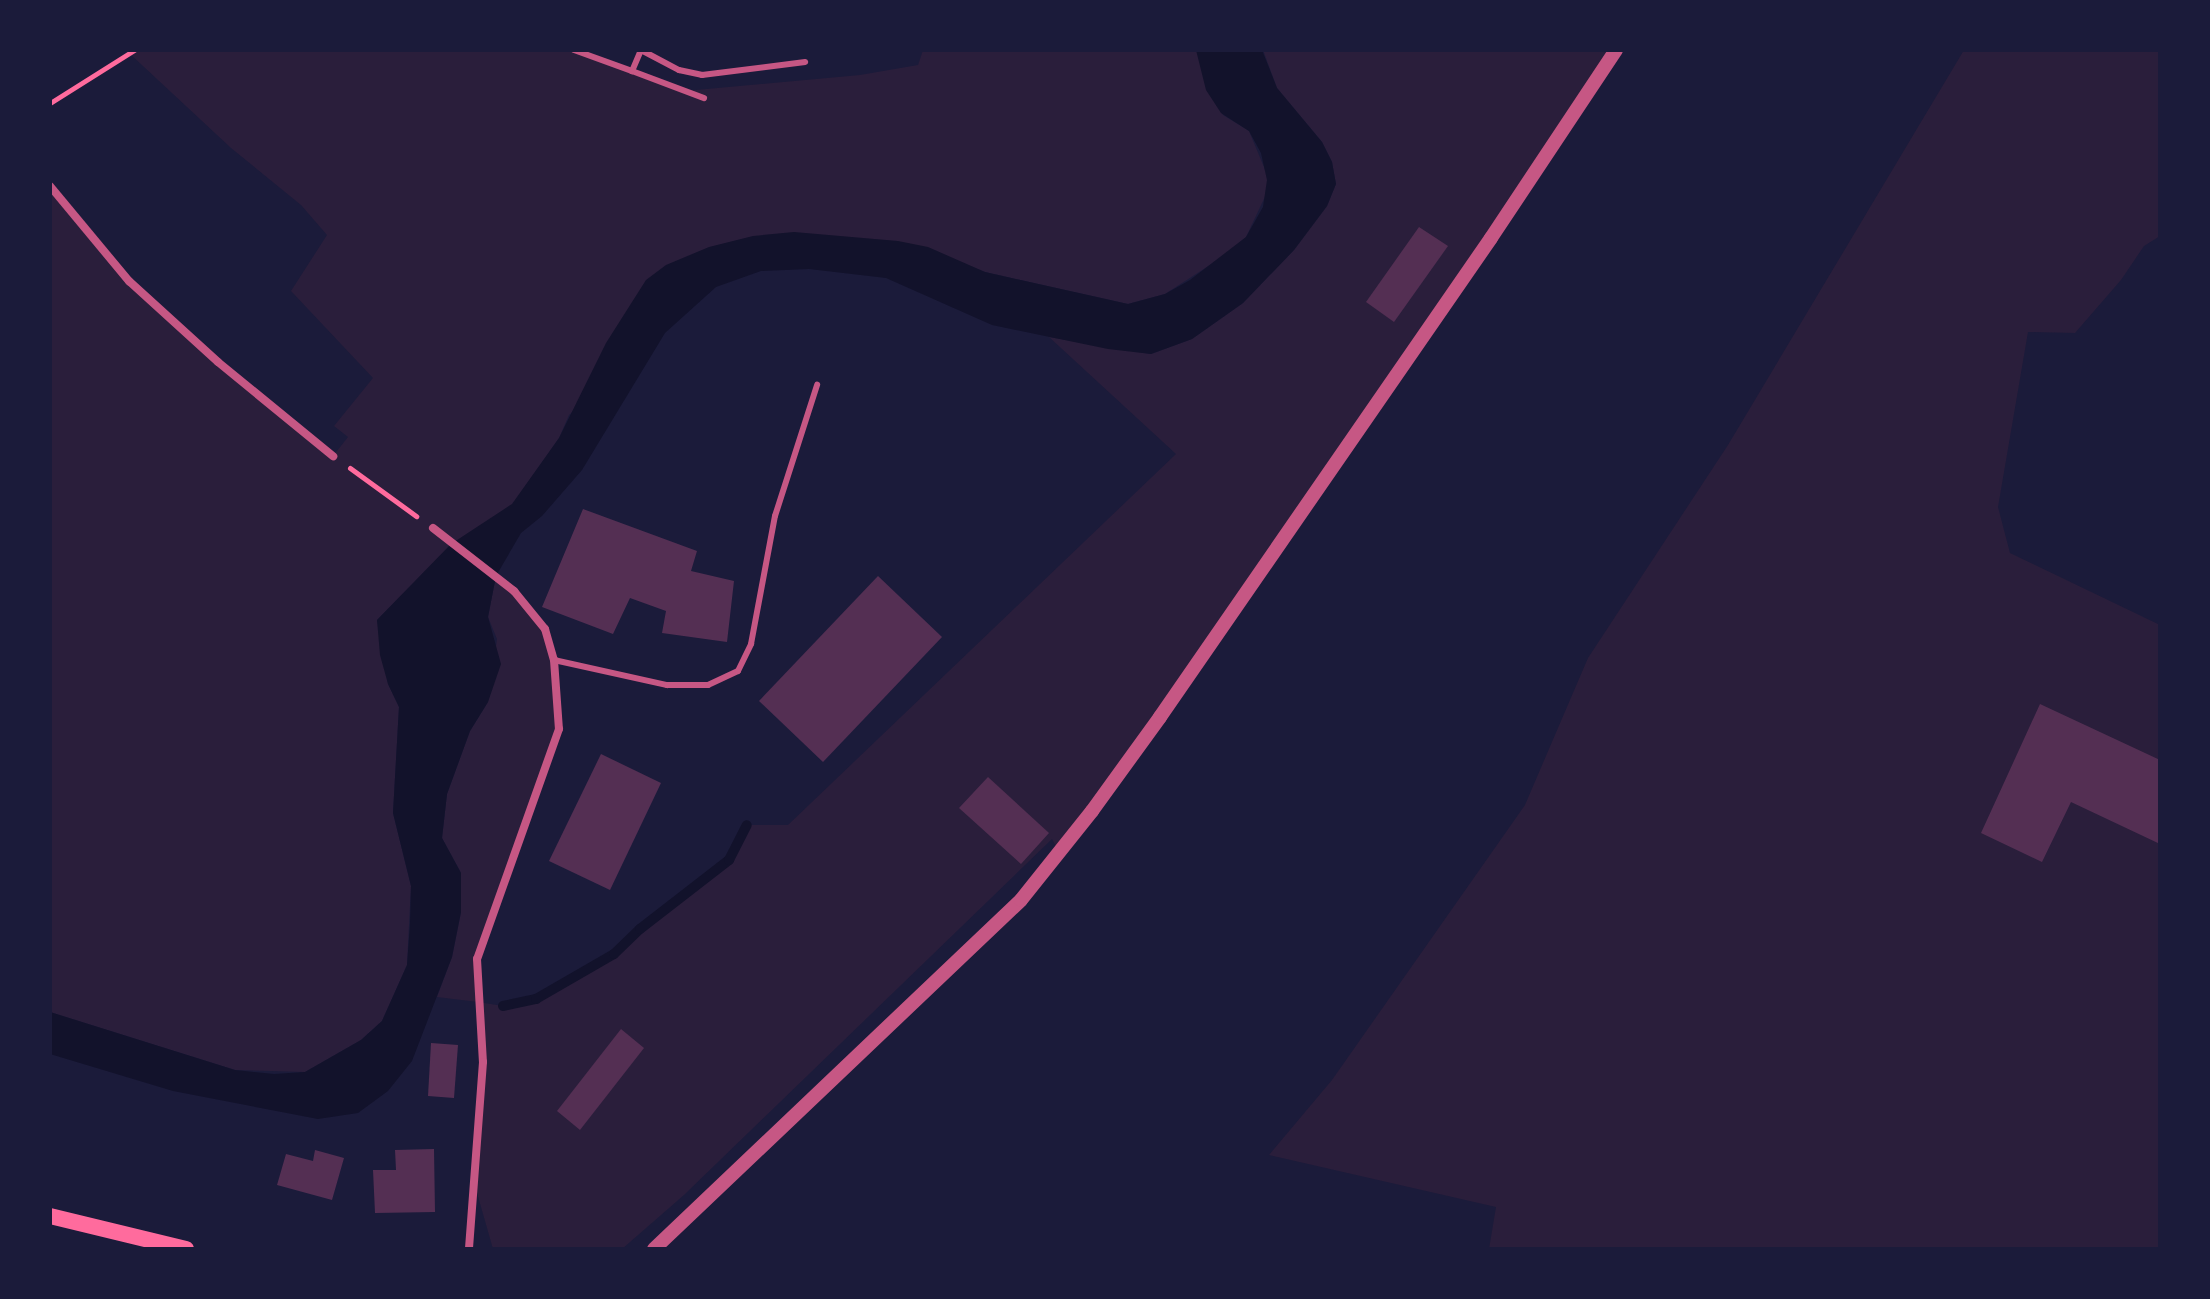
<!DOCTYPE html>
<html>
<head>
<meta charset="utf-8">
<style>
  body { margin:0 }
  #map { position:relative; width:2210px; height:1299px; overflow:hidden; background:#1b1b3a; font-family:Inter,sans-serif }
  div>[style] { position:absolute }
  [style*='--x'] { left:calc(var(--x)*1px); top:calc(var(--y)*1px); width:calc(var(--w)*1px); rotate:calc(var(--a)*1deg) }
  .green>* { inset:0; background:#2a1e3b }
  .water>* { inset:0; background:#12122b }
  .stream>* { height:10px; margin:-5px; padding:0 5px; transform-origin:5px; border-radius:5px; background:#12122b }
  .building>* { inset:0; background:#542f53 }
  .path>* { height:5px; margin:-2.5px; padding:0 2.5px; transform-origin:2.5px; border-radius:2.5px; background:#ff6b9d }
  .service>* { height:6px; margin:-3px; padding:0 3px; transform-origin:3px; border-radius:3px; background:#c65784 }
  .minor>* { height:8px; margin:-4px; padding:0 4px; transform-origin:4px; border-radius:4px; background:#c65784 }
  .tertiary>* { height:14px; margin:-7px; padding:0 7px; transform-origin:7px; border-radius:7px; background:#c65784 }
  .secondary>* { height:16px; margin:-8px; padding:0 8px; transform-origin:8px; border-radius:8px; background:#ff6b9d }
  span { translate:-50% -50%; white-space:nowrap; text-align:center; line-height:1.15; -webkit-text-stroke:6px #1b1b3a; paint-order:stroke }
  .frame { position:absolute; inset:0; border:52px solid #1b1b3a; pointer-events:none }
</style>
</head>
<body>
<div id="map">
  <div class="green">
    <i style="clip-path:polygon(134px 50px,574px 50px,685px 91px,860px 75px,918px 65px,923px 50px,1196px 50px,1223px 115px,1249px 131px,1271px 184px,1246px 237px,1227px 254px,1165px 294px,1128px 304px,985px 272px,910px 244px,771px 235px,569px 415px,559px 438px,511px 507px,451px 545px,377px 620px,388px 684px,399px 707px,393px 813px,411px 886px,407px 965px,382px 1021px,361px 1040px,305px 1072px,235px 1070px,50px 1012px,50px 185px,120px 271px,190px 336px,333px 456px,348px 437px,334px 426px,373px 378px,291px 291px,327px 235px,301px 205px,231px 148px,129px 53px)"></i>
    <i style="clip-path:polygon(1263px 50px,1616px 50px,1059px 852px,1052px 839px,684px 1195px,622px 1249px,493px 1249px,475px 1186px,483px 1062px,478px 1002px,437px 997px,452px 957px,461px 912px,461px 873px,442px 838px,447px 794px,470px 731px,488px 702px,497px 639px,488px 617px,496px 576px,545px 629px,554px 660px,559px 729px,477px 959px,478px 1002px,503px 1006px,536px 999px,614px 954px,640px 929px,729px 860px,747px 825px,788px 825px,1176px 454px,1049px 337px,1151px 354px,1192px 339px,1243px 303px,1294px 250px,1327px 206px,1336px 184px,1332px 162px,1322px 142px,1277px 88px)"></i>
    <i style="clip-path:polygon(1964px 50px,2160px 50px,2160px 236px,2144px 246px,2121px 280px,2075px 333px,2028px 332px,1998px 507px,2010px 553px,2160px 625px,2160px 1249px,1489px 1249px,1496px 1207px,1269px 1155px,1332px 1080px,1525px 805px,1588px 658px,1728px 445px)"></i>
  </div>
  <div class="water">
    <i style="clip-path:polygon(1196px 50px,1262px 50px,1277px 88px,1322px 142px,1332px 162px,1336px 184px,1327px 206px,1294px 250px,1243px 303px,1192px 339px,1151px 354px,1108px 349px,992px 325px,886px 278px,809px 269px,761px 271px,716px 287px,665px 333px,582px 470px,542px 516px,521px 533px,496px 576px,488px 617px,501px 664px,488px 702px,470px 731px,447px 794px,442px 838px,461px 873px,461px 912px,452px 957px,412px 1061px,388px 1091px,358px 1113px,318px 1119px,173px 1091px,50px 1054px,50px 1012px,235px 1070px,274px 1074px,305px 1072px,361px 1040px,382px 1021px,407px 965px,410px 924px,411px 886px,393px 813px,399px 707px,388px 684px,380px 655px,377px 620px,451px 544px,512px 504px,559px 438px,606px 343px,646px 280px,666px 265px,709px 247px,753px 236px,794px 232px,898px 241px,928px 247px,985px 272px,1128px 304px,1165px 294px,1190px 280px,1246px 237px,1263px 207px,1267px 180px,1261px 153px,1249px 131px,1221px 113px,1206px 90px)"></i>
  </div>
  <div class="stream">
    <i style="--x:503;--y:1006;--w:34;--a:-12"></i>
    <i style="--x:536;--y:999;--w:90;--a:-30"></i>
    <i style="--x:614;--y:954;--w:36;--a:-44"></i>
    <i style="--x:640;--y:929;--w:113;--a:-37.8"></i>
    <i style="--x:729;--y:860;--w:39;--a:-63"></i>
  </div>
  <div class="building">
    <i style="clip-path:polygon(1419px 227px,1448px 246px,1394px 322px,1366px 302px)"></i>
    <i style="clip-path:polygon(583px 509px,697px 551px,691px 571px,734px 581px,727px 642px,662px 633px,666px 611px,630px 598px,613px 634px,542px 607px)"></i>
    <i style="clip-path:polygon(878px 576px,942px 637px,823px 762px,759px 701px)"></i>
    <i style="clip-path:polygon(2040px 704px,2160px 760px,2160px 844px,2071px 802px,2042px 862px,1981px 833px)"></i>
    <i style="clip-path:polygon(601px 754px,661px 783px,610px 890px,549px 861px)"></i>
    <i style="clip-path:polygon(988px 777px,1049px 833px,1021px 864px,959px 808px)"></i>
    <i style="clip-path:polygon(621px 1029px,644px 1048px,580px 1130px,557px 1111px)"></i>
    <i style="clip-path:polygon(431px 1043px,458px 1045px,454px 1098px,428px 1096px)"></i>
    <i style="clip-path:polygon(434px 1149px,435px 1212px,375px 1213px,373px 1170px,396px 1170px,395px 1150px)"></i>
    <i style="clip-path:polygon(315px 1150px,344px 1158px,332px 1200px,277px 1185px,286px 1154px,313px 1161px)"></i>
  </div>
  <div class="path">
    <i style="--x:50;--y:103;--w:99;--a:-32.2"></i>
    <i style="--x:350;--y:468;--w:82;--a:36"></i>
  </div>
  <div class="service">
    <i style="--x:574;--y:50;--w:62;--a:19.9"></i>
    <i style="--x:641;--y:50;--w:43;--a:27.8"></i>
    <i style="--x:679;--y:70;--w:24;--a:12"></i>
    <i style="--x:702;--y:75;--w:104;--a:-7.2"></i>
    <i style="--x:641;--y:50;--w:23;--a:113"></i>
    <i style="--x:632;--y:71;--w:77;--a:20.6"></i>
    <i style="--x:554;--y:660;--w:116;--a:12.5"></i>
    <i style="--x:667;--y:685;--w:41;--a:0"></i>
    <i style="--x:708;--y:685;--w:33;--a:-25"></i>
    <i style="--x:738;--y:671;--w:30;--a:-64"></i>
    <i style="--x:751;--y:644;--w:130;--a:-79.4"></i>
    <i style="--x:775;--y:516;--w:138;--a:-72.2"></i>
  </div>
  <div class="minor">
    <i style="--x:50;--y:186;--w:124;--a:50.3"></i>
    <i style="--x:129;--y:281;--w:120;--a:42.3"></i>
    <i style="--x:218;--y:362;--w:149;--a:39.3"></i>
    <i style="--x:433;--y:528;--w:103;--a:37.9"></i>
    <i style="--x:514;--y:591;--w:49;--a:50.8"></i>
    <i style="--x:545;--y:629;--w:32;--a:74"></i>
    <i style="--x:554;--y:660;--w:69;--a:85.9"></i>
    <i style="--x:559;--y:729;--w:244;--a:109.6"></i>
    <i style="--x:477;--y:959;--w:103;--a:86.7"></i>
    <i style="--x:483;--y:1062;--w:188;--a:94.3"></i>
  </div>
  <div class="tertiary">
    <i style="--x:654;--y:1249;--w:506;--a:-43.56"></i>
    <i style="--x:1021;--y:900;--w:114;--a:-51.4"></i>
    <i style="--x:1092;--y:811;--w:116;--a:-54.1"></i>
    <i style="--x:1160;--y:717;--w:582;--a:-55.35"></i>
    <i style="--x:1491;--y:238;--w:226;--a:-56.4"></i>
  </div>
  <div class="secondary">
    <i style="--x:50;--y:1216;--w:140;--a:13.6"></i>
  </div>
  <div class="frame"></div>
</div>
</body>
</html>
